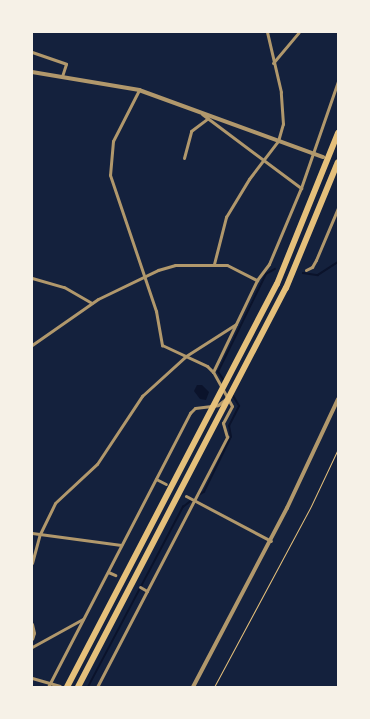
<!DOCTYPE html>
<html>
<head>
<meta charset="utf-8">
<style>
  body { margin:0 }
  #map { position:relative; width:370px; height:719px; overflow:hidden; background:#14213d; font-family:"Open Sans",sans-serif }
  div>[style] { position:absolute }
  [style*='--x'] { left:calc(var(--x)*1px); top:calc(var(--y)*1px); width:calc(var(--w)*1px); rotate:calc(var(--a)*1deg) }
  .water>* { inset:0; background:#0b132b }
  .stream>* { height:1.5px; margin:-0.75px; padding:0 0.75px; transform-origin:0.75px; border-radius:0.75px; background:#0b132b }
  .path>* { height:1px; margin:-0.5px; padding:0 0.5px; transform-origin:0.5px; border-radius:0.5px; background:#e5c07b }
  .minor>* { height:3px; margin:-1.5px; padding:0 1.5px; transform-origin:1.5px; border-radius:1.5px; background:#b1986c }
  .tertiary>* { height:4px; margin:-2px; padding:0 2px; transform-origin:2px; border-radius:2px; background:#b1986c }
  .motorway>* { height:6px; margin:-3px; padding:0 3px; transform-origin:3px; border-radius:3px; background:#e5c07b }
  span { translate:-50% -50%; white-space:nowrap; text-align:center; line-height:1.15; -webkit-text-stroke:4px #f6f1e7; paint-order:stroke }
  .frame { position:absolute; inset:0; border:33px solid #f6f1e7; pointer-events:none }
</style>
</head>
<body>
<div id="map">
  <div class="water">
    <i style="clip-path:polygon(197px 385px,202px 385px,209px 392px,206px 400px,200px 399px,194px 391px)"></i>
  </div>
  <div class="stream">
    <i style="--x:303;--y:273;--w:15;--a:8"></i>
    <i style="--x:318;--y:275;--w:24;--a:-33"></i>
    <i style="--x:224;--y:381;--w:11;--a:-124"></i>
    <i style="--x:218;--y:372;--w:109;--a:-63.9"></i>
    <i style="--x:266;--y:274;--w:10;--a:-29"></i>
    <i style="--x:197;--y:496;--w:8;--a:-30"></i>
    <i style="--x:204;--y:492;--w:61;--a:-63.9"></i>
    <i style="--x:231;--y:437;--w:11;--a:-100"></i>
    <i style="--x:229;--y:426;--w:22;--a:-63"></i>
    <i style="--x:239;--y:406;--w:12;--a:-121"></i>
    <i style="--x:88;--y:687;--w:204;--a:-62.2"></i>
    <i style="--x:183;--y:507;--w:11;--a:-38"></i>
  </div>
  <div class="path">
    <i style="--x:214;--y:687;--w:205;--a:-61.8"></i>
    <i style="--x:311;--y:506;--w:63;--a:-64.7"></i>
  </div>
  <div class="minor">
    <i style="--x:32;--y:52;--w:36;--a:19"></i>
    <i style="--x:66;--y:64;--w:13;--a:108"></i>
    <i style="--x:273;--y:63;--w:40;--a:-50"></i>
    <i style="--x:139;--y:90;--w:57;--a:117"></i>
    <i style="--x:113;--y:141;--w:34;--a:95"></i>
    <i style="--x:110;--y:175;--w:144;--a:71.3"></i>
    <i style="--x:156;--y:311;--w:35;--a:80"></i>
    <i style="--x:162;--y:345;--w:50;--a:25"></i>
    <i style="--x:207;--y:366;--w:8;--a:45"></i>
    <i style="--x:202;--y:114;--w:124;--a:36.8"></i>
    <i style="--x:184;--y:158;--w:28;--a:-75"></i>
    <i style="--x:191;--y:131;--w:21;--a:-37"></i>
    <i style="--x:214;--y:264;--w:49;--a:-75.7"></i>
    <i style="--x:226;--y:217;--w:44;--a:-58.8"></i>
    <i style="--x:249;--y:179;--w:48;--a:-52.7"></i>
    <i style="--x:278;--y:141;--w:18;--a:-74"></i>
    <i style="--x:283;--y:124;--w:32;--a:-94"></i>
    <i style="--x:281;--y:92;--w:62;--a:-103.1"></i>
    <i style="--x:306;--y:270;--w:7;--a:-27"></i>
    <i style="--x:312;--y:267;--w:8;--a:-60"></i>
    <i style="--x:316;--y:260;--w:56;--a:-67.1"></i>
    <i style="--x:32;--y:278;--w:33;--a:16"></i>
    <i style="--x:64;--y:287;--w:32;--a:30"></i>
    <i style="--x:32;--y:345;--w:80;--a:-34.9"></i>
    <i style="--x:98;--y:299;--w:67;--a:-25.8"></i>
    <i style="--x:158;--y:270;--w:18;--a:-16"></i>
    <i style="--x:175;--y:265;--w:52;--a:0"></i>
    <i style="--x:227;--y:265;--w:34;--a:27"></i>
    <i style="--x:156;--y:479;--w:11;--a:27"></i>
    <i style="--x:186;--y:496;--w:96;--a:27.9"></i>
    <i style="--x:32;--y:533;--w:90;--a:7.7"></i>
    <i style="--x:32;--y:563;--w:30;--a:-75"></i>
    <i style="--x:40;--y:534;--w:34;--a:-64"></i>
    <i style="--x:55;--y:503;--w:57;--a:-42.9"></i>
    <i style="--x:97;--y:464;--w:82;--a:-56.5"></i>
    <i style="--x:142;--y:396;--w:59;--a:-42.3"></i>
    <i style="--x:186;--y:356;--w:59;--a:-32.6"></i>
    <i style="--x:108;--y:572;--w:8;--a:23"></i>
    <i style="--x:147;--y:591;--w:174;--a:-62.5"></i>
    <i style="--x:227;--y:437;--w:15;--a:-106"></i>
    <i style="--x:223;--y:423;--w:19;--a:-62"></i>
    <i style="--x:232;--y:406;--w:39;--a:-119"></i>
    <i style="--x:213;--y:372;--w:102;--a:-64.4"></i>
    <i style="--x:257;--y:280;--w:20;--a:-53"></i>
    <i style="--x:269;--y:264;--w:82;--a:-67.2"></i>
    <i style="--x:301;--y:188;--w:113;--a:-70.9"></i>
    <i style="--x:32;--y:624;--w:9;--a:77"></i>
    <i style="--x:34;--y:633;--w:6;--a:108"></i>
    <i style="--x:32;--y:647;--w:58;--a:-28.8"></i>
    <i style="--x:32;--y:678;--w:29;--a:16"></i>
    <i style="--x:48;--y:687;--w:309;--a:-62.6"></i>
    <i style="--x:190;--y:413;--w:7;--a:-45"></i>
    <i style="--x:195;--y:408;--w:23;--a:-7"></i>
    <i style="--x:218;--y:405;--w:11;--a:-38"></i>
    <i style="--x:97;--y:687;--w:108;--a:-62.5"></i>
    <i style="--x:147;--y:591;--w:8;--a:-150"></i>
  </div>
  <div class="tertiary">
    <i style="--x:32;--y:72;--w:109;--a:9.5"></i>
    <i style="--x:139;--y:90;--w:196;--a:20"></i>
    <i style="--x:193;--y:687;--w:202;--a:-62.3"></i>
    <i style="--x:287;--y:508;--w:120;--a:-64.9"></i>
  </div>
  <div class="motorway">
    <i style="--x:67;--y:687;--w:454;--a:-62.5"></i>
    <i style="--x:277;--y:284;--w:163;--a:-68"></i>
    <i style="--x:78;--y:687;--w:450;--a:-62.5"></i>
    <i style="--x:286;--y:288;--w:136;--a:-67.6"></i>
  </div>
  <div class="frame"></div>
</div>
</body>
</html>
